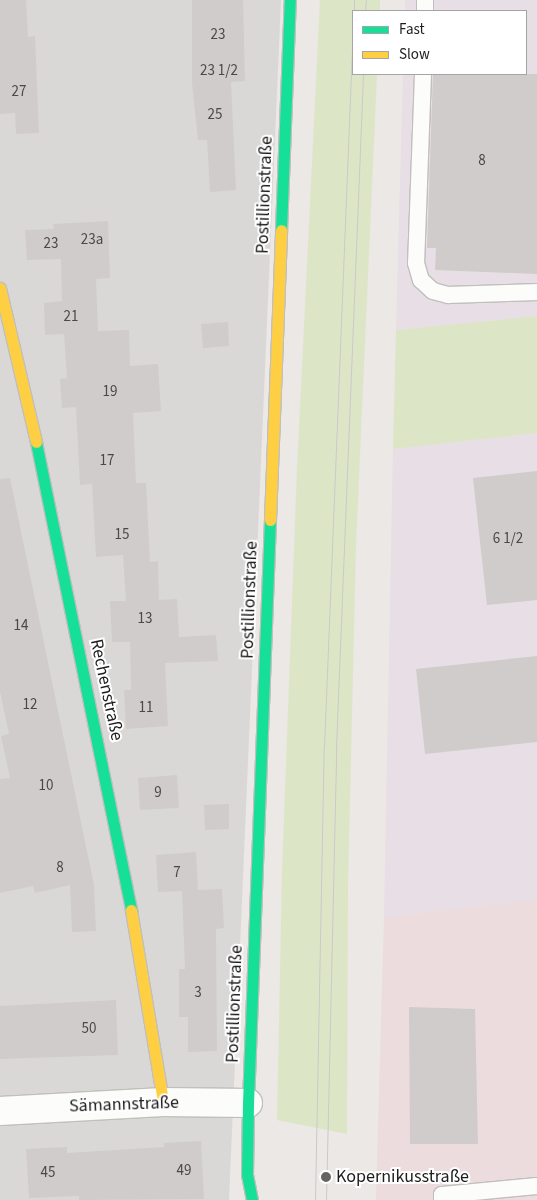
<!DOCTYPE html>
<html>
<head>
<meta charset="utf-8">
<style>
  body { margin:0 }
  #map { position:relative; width:537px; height:1200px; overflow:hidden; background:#ebe8e5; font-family:"Source Sans 3",sans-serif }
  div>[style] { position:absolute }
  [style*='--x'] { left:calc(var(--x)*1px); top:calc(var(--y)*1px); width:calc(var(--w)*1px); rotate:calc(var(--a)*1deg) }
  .residential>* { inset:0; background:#dad8d7 }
  .commercial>* { inset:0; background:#eddcdd }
  .industrial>* { inset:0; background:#e8dee5 }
  .grass>* { inset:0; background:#dce6c6 }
  .building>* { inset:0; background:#d0cccb }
  .roads { filter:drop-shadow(1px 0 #c1bfbe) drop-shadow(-1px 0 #c1bfbe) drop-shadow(0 1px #c1bfbe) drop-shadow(0 -1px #c1bfbe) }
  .lane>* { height:16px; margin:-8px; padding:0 8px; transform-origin:8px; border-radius:8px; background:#fcfcfb }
  .street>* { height:28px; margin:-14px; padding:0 14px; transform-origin:14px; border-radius:14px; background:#fcfcfb }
  .fast>* { height:11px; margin:-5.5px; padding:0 5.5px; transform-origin:5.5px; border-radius:5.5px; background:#16e098 }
  .slow>* { height:11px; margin:-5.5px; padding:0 5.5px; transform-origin:5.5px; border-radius:5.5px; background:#ffcf43 }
  .tram>* { height:1px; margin:-0.5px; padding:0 0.5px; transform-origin:0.5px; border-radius:0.5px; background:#cac9c9 }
  .dots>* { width:14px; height:14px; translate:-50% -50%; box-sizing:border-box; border:2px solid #fff; border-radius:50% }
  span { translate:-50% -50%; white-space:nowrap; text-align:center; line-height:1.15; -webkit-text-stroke:4px #fff; paint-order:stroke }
  .number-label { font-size:15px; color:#4a4948 }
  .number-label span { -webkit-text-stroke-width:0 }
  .street-label { font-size:18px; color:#1d1d1d }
  .poi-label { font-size:18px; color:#1d1d1d }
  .left { translate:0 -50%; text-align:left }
  .legend { position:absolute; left:352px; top:10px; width:175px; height:65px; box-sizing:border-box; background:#fff; border:1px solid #a5a5a5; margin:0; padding:6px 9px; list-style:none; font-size:15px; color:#1d1d1d }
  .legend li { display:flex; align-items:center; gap:10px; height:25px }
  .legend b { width:25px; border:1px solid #a5a5a5 }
</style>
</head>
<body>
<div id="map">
  <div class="residential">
    <i style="clip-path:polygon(0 0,281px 0,229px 1200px,0 1200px)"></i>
  </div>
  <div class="commercial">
    <i style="clip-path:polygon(537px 899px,537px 1200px,376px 1200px,384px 917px)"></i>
  </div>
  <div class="industrial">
    <i style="clip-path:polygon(405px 0,537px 0,537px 316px,396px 330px,403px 74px,526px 74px,526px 11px,405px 11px)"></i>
    <i style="clip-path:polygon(537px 433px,537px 899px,384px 917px,393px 449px)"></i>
  </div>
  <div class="grass">
    <i style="clip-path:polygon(320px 0,380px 0,380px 11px,353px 11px,353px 74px,377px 74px,356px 545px,348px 885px,347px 1134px,277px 1120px,282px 872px,297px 468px)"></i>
    <i style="clip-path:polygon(537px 316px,537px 433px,393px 449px,396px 330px)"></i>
  </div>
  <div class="building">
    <i style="clip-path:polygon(0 0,26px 0,28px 37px,35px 36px,39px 133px,16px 134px,15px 113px,0 114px)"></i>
    <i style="clip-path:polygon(192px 0,243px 0,245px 81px,231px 82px,236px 190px,210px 192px,207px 140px,198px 140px,192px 83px)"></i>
    <i style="clip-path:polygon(433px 74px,537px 74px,537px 274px,435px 270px,436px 248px,427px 248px)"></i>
    <i style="clip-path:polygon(108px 221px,110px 278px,96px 279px,98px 331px,129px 330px,130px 366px,158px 364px,161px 411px,133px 413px,136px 483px,146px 483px,150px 562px,158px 561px,159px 600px,177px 599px,179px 637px,216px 635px,218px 661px,165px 663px,168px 726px,126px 729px,124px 690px,131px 690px,130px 642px,112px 642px,110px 601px,126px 601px,123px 555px,96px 557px,92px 484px,80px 485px,76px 407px,62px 408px,60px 379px,67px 378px,64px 334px,45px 335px,44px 303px,62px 301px,61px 259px,27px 260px,25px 230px,54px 229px,53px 224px)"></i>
    <i style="clip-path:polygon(228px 322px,229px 346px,203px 348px,201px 324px)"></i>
    <i style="clip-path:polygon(537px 471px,537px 600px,487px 605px,473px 478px)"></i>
    <i style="clip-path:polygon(10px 478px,94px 885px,96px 931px,72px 932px,70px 885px,35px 893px,33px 886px,0 893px,0 779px,10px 778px,1px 736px,9px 734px,0 692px,0 479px)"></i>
    <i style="clip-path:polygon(537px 656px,537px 742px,425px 754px,416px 669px)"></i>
    <i style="clip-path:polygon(177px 775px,179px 808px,140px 810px,138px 778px)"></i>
    <i style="clip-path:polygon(229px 804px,229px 829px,205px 830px,204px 805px)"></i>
    <i style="clip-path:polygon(196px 852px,198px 890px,222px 889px,224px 928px,216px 929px,217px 1051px,188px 1052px,188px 1017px,179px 1017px,179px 969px,185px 969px,182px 891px,158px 892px,156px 855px)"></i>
    <i style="clip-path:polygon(116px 1000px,118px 1055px,0 1059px,0 1006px)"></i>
    <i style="clip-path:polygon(409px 1007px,475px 1009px,478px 1144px,410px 1144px)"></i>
    <i style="clip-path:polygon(201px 1141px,204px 1199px,79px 1200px,79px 1196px,29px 1198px,26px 1149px,67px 1147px,67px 1153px,164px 1147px,164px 1143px)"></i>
  </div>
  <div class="roads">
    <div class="lane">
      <i style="--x:425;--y:11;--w:11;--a:-90"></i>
      <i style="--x:423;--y:74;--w:189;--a:92.1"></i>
      <i style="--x:416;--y:263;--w:18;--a:74"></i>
      <i style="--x:421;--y:280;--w:16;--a:43"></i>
      <i style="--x:433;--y:291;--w:16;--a:15"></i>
      <i style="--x:448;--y:295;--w:89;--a:-1.9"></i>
      <i style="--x:442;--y:1200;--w:5;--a:-90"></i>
      <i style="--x:442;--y:1195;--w:95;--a:-5.4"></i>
    </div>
    <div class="street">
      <i style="--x:0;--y:1111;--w:163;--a:-3.2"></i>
      <i style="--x:163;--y:1102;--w:85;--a:0.7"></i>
    </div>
    <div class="fast">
      <i style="--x:281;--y:230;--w:230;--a:-87.8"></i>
      <i style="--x:36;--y:442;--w:478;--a:78.5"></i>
      <i style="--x:252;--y:1200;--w:25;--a:-101"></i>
      <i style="--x:247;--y:1175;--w:72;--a:-89.2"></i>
      <i style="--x:248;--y:1103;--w:583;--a:-87.84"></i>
    </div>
    <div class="slow">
      <i style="--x:0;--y:288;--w:158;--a:76.8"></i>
      <i style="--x:270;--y:520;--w:290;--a:-87.8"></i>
      <i style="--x:131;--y:910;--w:195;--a:80.5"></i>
    </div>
  </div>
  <div class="tram">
    <i style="--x:354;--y:11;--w:11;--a:-90"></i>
    <i style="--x:365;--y:11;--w:11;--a:-85"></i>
    <i style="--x:315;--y:1200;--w:452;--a:-88.9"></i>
    <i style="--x:324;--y:748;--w:726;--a:-87.71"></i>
    <i style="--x:326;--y:1200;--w:453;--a:-88.7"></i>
    <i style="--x:336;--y:747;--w:674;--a:-87.7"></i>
  </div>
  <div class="dots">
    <i style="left:326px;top:1177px;background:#656463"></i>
  </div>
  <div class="number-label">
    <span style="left:218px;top:35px">23</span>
    <span style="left:219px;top:71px">23 1/2</span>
    <span style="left:19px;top:92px">27</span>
    <span style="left:215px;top:115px">25</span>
    <span style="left:482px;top:161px">8</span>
    <span style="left:92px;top:240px">23a</span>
    <span style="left:51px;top:244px">23</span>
    <span style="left:71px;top:317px">21</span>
    <span style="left:110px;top:392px">19</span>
    <span style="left:107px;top:461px">17</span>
    <span style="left:122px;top:535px">15</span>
    <span style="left:508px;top:539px">6 1/2</span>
    <span style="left:145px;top:619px">13</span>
    <span style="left:21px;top:626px">14</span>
    <span style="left:30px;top:705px">12</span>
    <span style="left:146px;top:708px">11</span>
    <span style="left:46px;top:786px">10</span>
    <span style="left:158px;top:793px">9</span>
    <span style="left:60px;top:868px">8</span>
    <span style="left:177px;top:873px">7</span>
    <span style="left:198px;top:993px">3</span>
    <span style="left:89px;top:1029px">50</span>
    <span style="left:184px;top:1171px">49</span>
    <span style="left:48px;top:1173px">45</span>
  </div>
  <div class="street-label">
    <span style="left:265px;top:195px;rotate:-88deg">Postillionstraße</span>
    <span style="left:250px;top:600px;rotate:-88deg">Postillionstraße</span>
    <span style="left:106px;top:690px;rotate:78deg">Rechenstraße</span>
    <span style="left:235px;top:1004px;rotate:-88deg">Postillionstraße</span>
    <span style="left:124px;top:1105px;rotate:-2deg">Sämannstraße</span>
  </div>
  <div class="poi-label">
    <span class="left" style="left:336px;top:1177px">Kopernikusstraße</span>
  </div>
  <ul class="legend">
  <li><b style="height:6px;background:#16e098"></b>Fast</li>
  <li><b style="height:6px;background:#ffcf43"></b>Slow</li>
  </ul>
</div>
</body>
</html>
